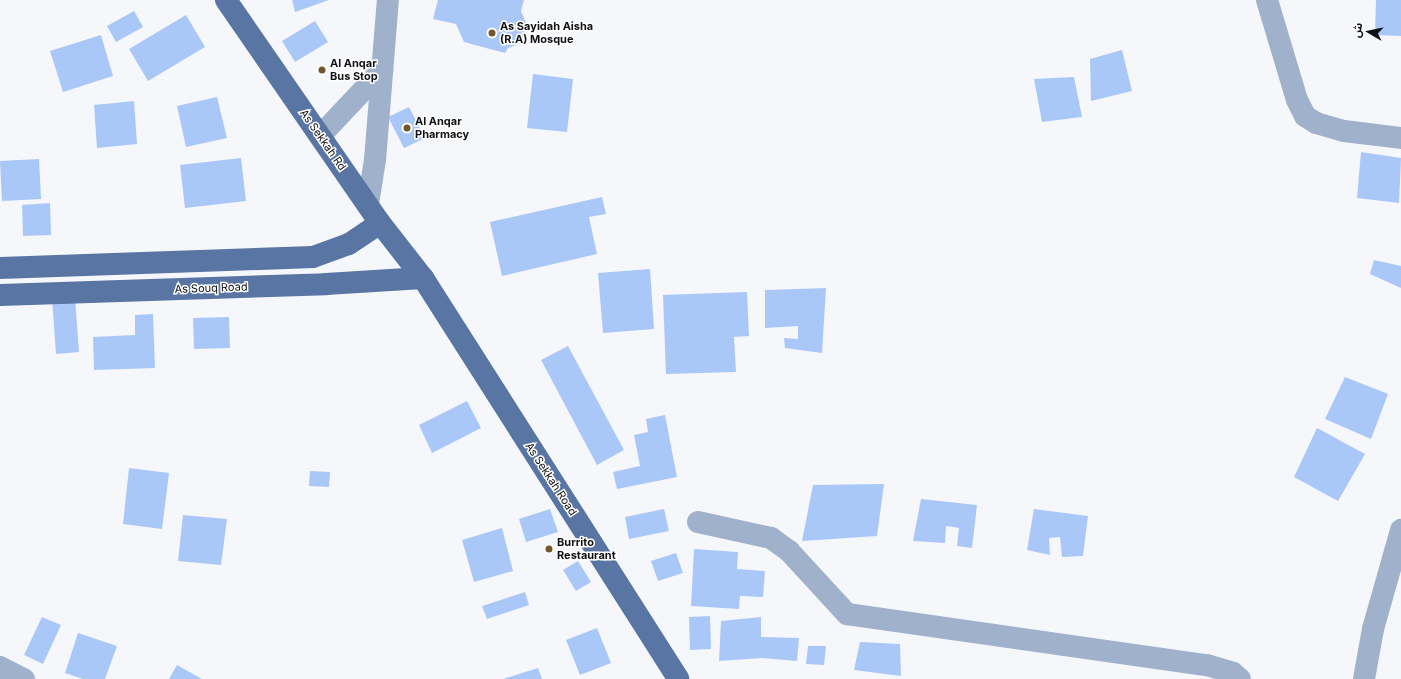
<!DOCTYPE html>
<html>
<head>
<meta charset="utf-8">
<style>
  body { margin:0 }
  #map { position:relative; width:1401px; height:679px; overflow:hidden; background:#f5f7fa; font-family:Inter,"Noto Sans Arabic",sans-serif }
  div>[style] { position:absolute }
  [style*='--x'] { left:calc(var(--x)*1px); top:calc(var(--y)*1px); width:calc(var(--w)*1px); rotate:calc(var(--a)*1deg) }
  .building>* { inset:0; background:#aac8f7 }
  .minor>* { height:22px; margin:-11px; padding:0 11px; transform-origin:11px; border-radius:11px; background:#a0b1cb }
  .primary>* { height:22px; margin:-11px; padding:0 11px; transform-origin:11px; border-radius:11px; background:#5975a3 }
  .dots>* { width:11px; height:11px; translate:-50% -50%; box-sizing:border-box; border:2px solid #fff; border-radius:50% }
  span { translate:-50% -50%; white-space:nowrap; text-align:center; line-height:1.15; -webkit-text-stroke:3px #fff; paint-order:stroke }
  .poi-label { font-size:11px; color:#101112; font-weight:700 }
  .left { translate:0 -50%; text-align:left }
  .street-label { font-size:11px; color:#101112 }
  .north { position:absolute; left:1349px; top:12px; width:40px; height:40px; -webkit-text-stroke:3px #fff; paint-order:stroke; rotate:279deg; font-size:11px; font-weight:700; line-height:16px; text-align:center; color:#101112 }
  .north::after { content:''; display:block; margin:auto; width:14px; height:18px; background:#101112; clip-path:polygon(50% 0,100% 100%,50% 72%,0 100%) }
</style>
</head>
<body>
<div id="map">
  <div class="building">
    <i style="clip-path:polygon(292px 0,329px 0,295px 12px)"></i>
    <i style="clip-path:polygon(438px 0,524px 0,521px 11px,526px 23px,521px 43px,508px 48px,505px 53px,464px 42px,456px 24px,433px 19px)"></i>
    <i style="clip-path:polygon(1376px 0,1401px 0,1401px 36px,1375px 35px)"></i>
    <i style="clip-path:polygon(134px 11px,143px 27px,116px 42px,107px 26px)"></i>
    <i style="clip-path:polygon(186px 15px,205px 47px,148px 81px,129px 49px)"></i>
    <i style="clip-path:polygon(315px 21px,328px 42px,295px 62px,282px 41px)"></i>
    <i style="clip-path:polygon(101px 35px,113px 76px,63px 92px,50px 51px)"></i>
    <i style="clip-path:polygon(1122px 50px,1132px 91px,1091px 101px,1090px 59px)"></i>
    <i style="clip-path:polygon(533px 74px,573px 79px,567px 132px,527px 128px)"></i>
    <i style="clip-path:polygon(1074px 77px,1082px 117px,1042px 122px,1034px 79px)"></i>
    <i style="clip-path:polygon(217px 97px,227px 138px,186px 147px,177px 106px)"></i>
    <i style="clip-path:polygon(134px 101px,137px 144px,97px 148px,94px 105px)"></i>
    <i style="clip-path:polygon(409px 107px,425px 138px,404px 148px,388px 117px)"></i>
    <i style="clip-path:polygon(1361px 152px,1401px 158px,1399px 203px,1357px 198px)"></i>
    <i style="clip-path:polygon(241px 158px,246px 201px,185px 208px,180px 165px)"></i>
    <i style="clip-path:polygon(39px 159px,41px 199px,2px 201px,0 161px)"></i>
    <i style="clip-path:polygon(602px 197px,606px 214px,589px 217px,597px 254px,502px 276px,490px 222px)"></i>
    <i style="clip-path:polygon(50px 203px,51px 235px,23px 236px,22px 205px)"></i>
    <i style="clip-path:polygon(1374px 260px,1401px 266px,1401px 288px,1370px 274px)"></i>
    <i style="clip-path:polygon(650px 269px,654px 329px,603px 333px,598px 273px)"></i>
    <i style="clip-path:polygon(826px 288px,822px 353px,785px 348px,784px 338px,798px 339px,798px 326px,765px 328px,765px 290px)"></i>
    <i style="clip-path:polygon(747px 292px,749px 336px,734px 337px,736px 372px,666px 374px,663px 295px)"></i>
    <i style="clip-path:polygon(75px 297px,79px 352px,56px 354px,52px 299px)"></i>
    <i style="clip-path:polygon(153px 314px,155px 368px,94px 370px,93px 337px,135px 335px,135px 315px)"></i>
    <i style="clip-path:polygon(229px 317px,230px 348px,194px 349px,193px 318px)"></i>
    <i style="clip-path:polygon(568px 346px,624px 450px,597px 465px,541px 360px)"></i>
    <i style="clip-path:polygon(1345px 377px,1388px 394px,1371px 439px,1325px 419px)"></i>
    <i style="clip-path:polygon(467px 401px,481px 428px,432px 453px,419px 425px)"></i>
    <i style="clip-path:polygon(665px 415px,677px 477px,617px 489px,613px 472px,640px 466px,634px 435px,648px 432px,646px 419px)"></i>
    <i style="clip-path:polygon(1317px 428px,1365px 454px,1338px 501px,1294px 477px)"></i>
    <i style="clip-path:polygon(129px 468px,169px 473px,162px 529px,123px 524px)"></i>
    <i style="clip-path:polygon(310px 471px,330px 472px,329px 487px,309px 486px)"></i>
    <i style="clip-path:polygon(884px 484px,877px 536px,802px 541px,813px 485px)"></i>
    <i style="clip-path:polygon(921px 499px,977px 505px,972px 548px,957px 546px,959px 528px,946px 526px,945px 543px,913px 541px)"></i>
    <i style="clip-path:polygon(550px 509px,558px 532px,526px 542px,519px 519px)"></i>
    <i style="clip-path:polygon(664px 509px,669px 531px,629px 539px,625px 517px)"></i>
    <i style="clip-path:polygon(1034px 509px,1088px 516px,1083px 556px,1062px 557px,1060px 537px,1049px 538px,1050px 555px,1027px 550px)"></i>
    <i style="clip-path:polygon(183px 515px,227px 519px,221px 565px,178px 561px)"></i>
    <i style="clip-path:polygon(502px 528px,513px 571px,474px 582px,462px 540px)"></i>
    <i style="clip-path:polygon(694px 549px,738px 552px,737px 569px,765px 571px,763px 597px,740px 596px,739px 609px,691px 606px)"></i>
    <i style="clip-path:polygon(676px 553px,683px 573px,658px 581px,651px 561px)"></i>
    <i style="clip-path:polygon(578px 561px,591px 582px,576px 591px,563px 570px)"></i>
    <i style="clip-path:polygon(525px 592px,529px 605px,487px 619px,482px 606px)"></i>
    <i style="clip-path:polygon(710px 616px,711px 649px,690px 650px,689px 617px)"></i>
    <i style="clip-path:polygon(42px 617px,61px 625px,43px 664px,24px 655px)"></i>
    <i style="clip-path:polygon(761px 617px,761px 637px,799px 638px,797px 661px,762px 658px,719px 661px,721px 621px)"></i>
    <i style="clip-path:polygon(597px 628px,611px 663px,580px 675px,566px 640px)"></i>
    <i style="clip-path:polygon(78px 633px,117px 646px,105px 679px,83px 679px,65px 673px)"></i>
    <i style="clip-path:polygon(860px 642px,900px 644px,901px 676px,854px 670px)"></i>
    <i style="clip-path:polygon(808px 646px,826px 646px,824px 665px,806px 664px)"></i>
    <i style="clip-path:polygon(177px 665px,202px 679px,169px 679px)"></i>
    <i style="clip-path:polygon(538px 668px,542px 679px,503px 679px)"></i>
  </div>
  <div class="minor">
    <i style="--x:1267;--y:0;--w:104;--a:73.3"></i>
    <i style="--x:1297;--y:100;--w:18;--a:63"></i>
    <i style="--x:1305;--y:116;--w:13;--a:32"></i>
    <i style="--x:1316;--y:123;--w:29;--a:16"></i>
    <i style="--x:1344;--y:131;--w:57;--a:7"></i>
    <i style="--x:320;--y:136;--w:91;--a:-46.8"></i>
    <i style="--x:368;--y:204;--w:45;--a:-81"></i>
    <i style="--x:375;--y:160;--w:161;--a:-85.4"></i>
    <i style="--x:698;--y:522;--w:75;--a:12.4"></i>
    <i style="--x:771;--y:538;--w:22;--a:36"></i>
    <i style="--x:789;--y:551;--w:86;--a:47.4"></i>
    <i style="--x:847;--y:614;--w:364;--a:8.1"></i>
    <i style="--x:1207;--y:665;--w:27;--a:17"></i>
    <i style="--x:1233;--y:673;--w:9;--a:41"></i>
    <i style="--x:0;--y:667;--w:27;--a:27"></i>
    <i style="--x:1364;--y:679;--w:51;--a:-79.8"></i>
    <i style="--x:1373;--y:629;--w:103;--a:-74.2"></i>
  </div>
  <div class="primary">
    <i style="--x:226;--y:0;--w:271;--a:55.4"></i>
    <i style="--x:380;--y:223;--w:70;--a:52"></i>
    <i style="--x:423;--y:278;--w:475;--a:57.5"></i>
    <i style="--x:0;--y:268;--w:313;--a:-2"></i>
    <i style="--x:313;--y:257;--w:38;--a:-20"></i>
    <i style="--x:349;--y:244;--w:37;--a:-34"></i>
    <i style="--x:0;--y:295;--w:326;--a:-1.9"></i>
    <i style="--x:326;--y:284;--w:97;--a:-3.5"></i>
  </div>
  <div class="dots">
    <i style="left:492px;top:33px;background:#715729"></i>
    <i style="left:322px;top:70px;background:#715729"></i>
    <i style="left:407px;top:128px;background:#715729"></i>
    <i style="left:549px;top:549px;background:#715729"></i>
  </div>
  <div class="poi-label">
    <span class="left" style="left:500px;top:33px">As Sayidah Aisha<br>(R.A) Mosque</span>
    <span class="left" style="left:330px;top:70px">Al Anqar<br>Bus Stop</span>
    <span class="left" style="left:415px;top:128px">Al Anqar<br>Pharmacy</span>
    <span class="left" style="left:557px;top:549px">Burrito<br>Restaurant</span>
  </div>
  <div class="street-label">
    <span style="left:323px;top:140px;rotate:55deg">As Sekkah Rd</span>
    <span style="left:211px;top:288px;rotate:-2deg">As Souq Road</span>
    <span style="left:551px;top:479px;rotate:57deg">As Sekkah Road</span>
  </div>
  <div class="north">ش</div>
</div>
</body>
</html>
